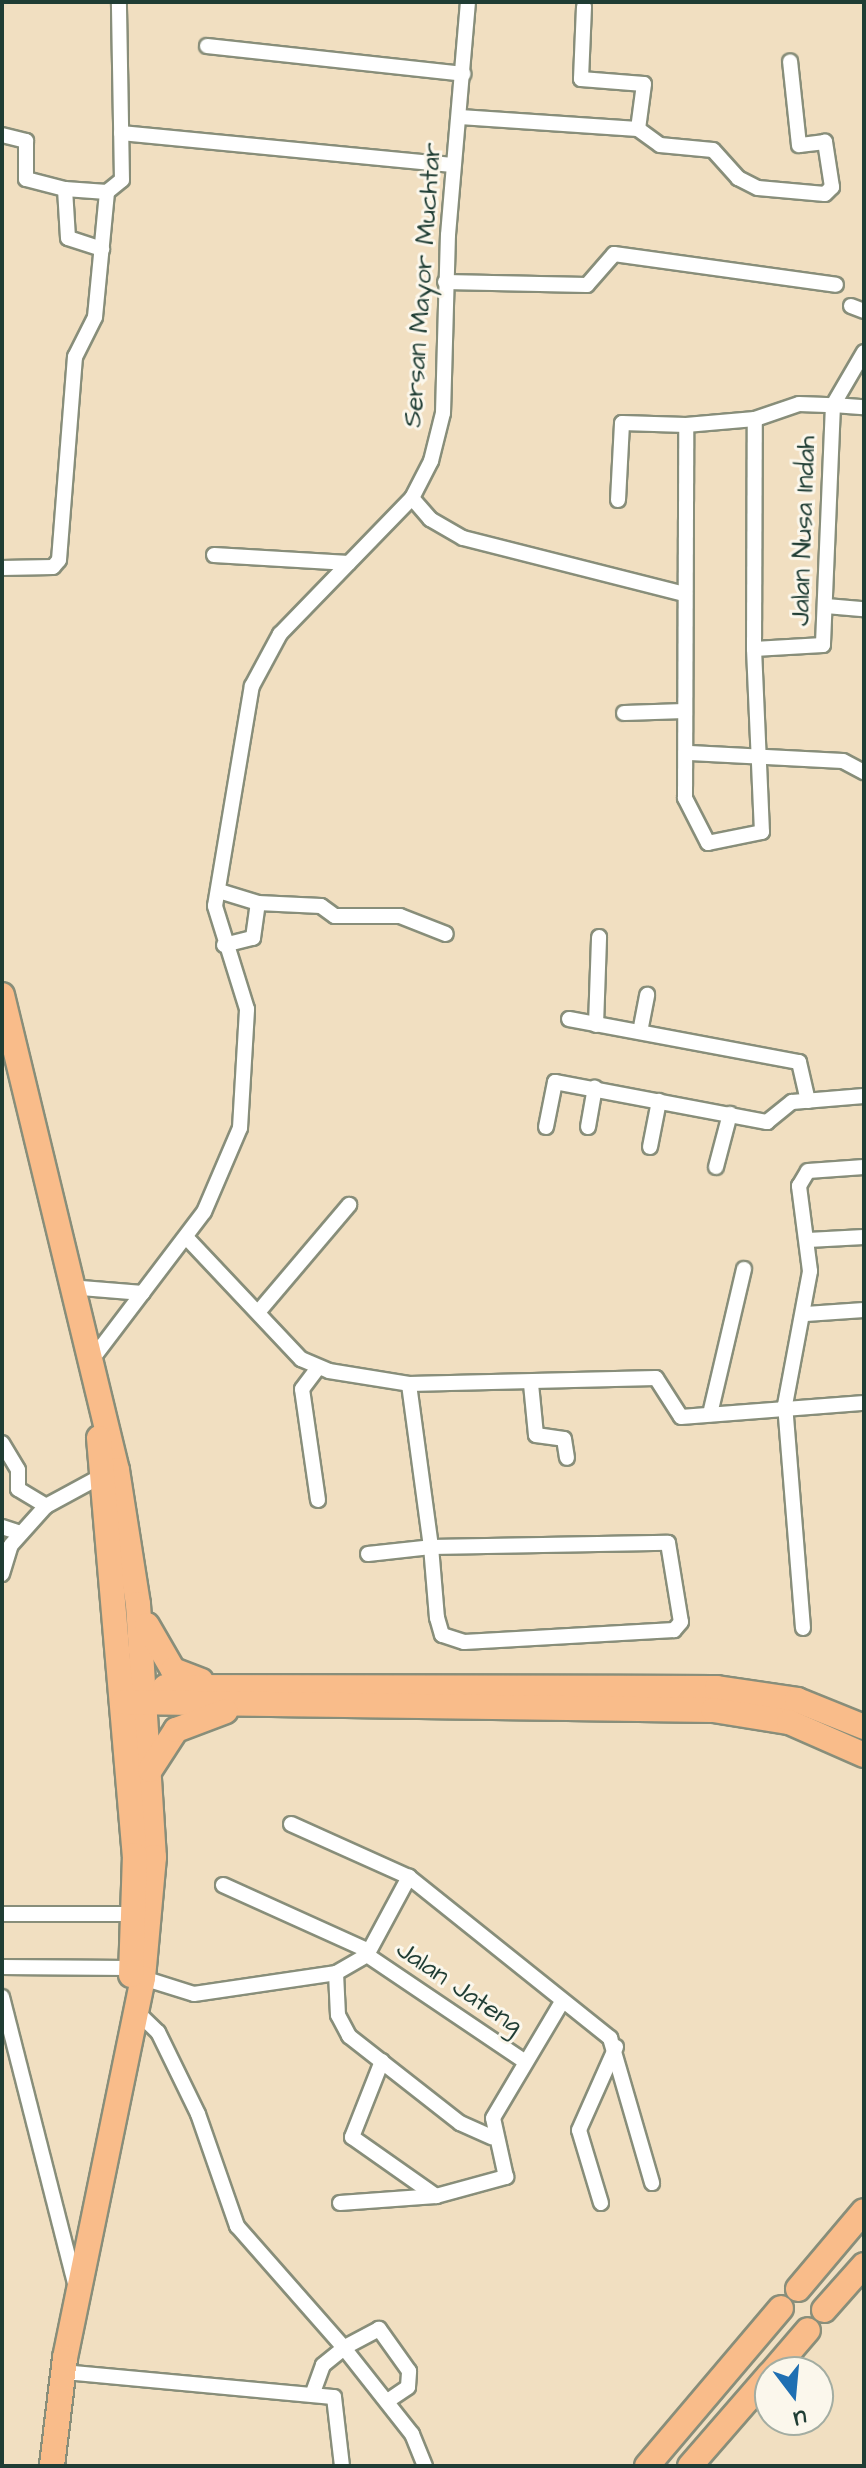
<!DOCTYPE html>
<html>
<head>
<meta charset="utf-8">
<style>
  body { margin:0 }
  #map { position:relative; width:866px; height:2468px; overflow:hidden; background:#f1dfc1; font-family:"Architects Daughter",sans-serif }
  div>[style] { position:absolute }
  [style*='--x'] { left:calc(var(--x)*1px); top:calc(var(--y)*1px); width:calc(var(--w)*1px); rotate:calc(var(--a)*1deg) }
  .roads { filter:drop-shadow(2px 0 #888e7a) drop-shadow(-2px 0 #888e7a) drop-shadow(0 2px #888e7a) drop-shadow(0 -2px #888e7a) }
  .street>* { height:14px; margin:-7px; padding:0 7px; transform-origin:7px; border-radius:7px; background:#fff }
  .highway>* { height:24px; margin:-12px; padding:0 12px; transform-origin:12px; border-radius:12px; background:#f9bc8a }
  span { translate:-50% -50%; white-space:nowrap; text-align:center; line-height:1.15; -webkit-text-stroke:6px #fbf7ec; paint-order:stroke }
  .street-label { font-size:26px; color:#1f3d34 }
  .frame { position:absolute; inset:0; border:4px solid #1f3d34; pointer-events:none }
  .north { position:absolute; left:754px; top:2356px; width:80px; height:80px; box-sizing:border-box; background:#fbf7ec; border:2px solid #a3ada2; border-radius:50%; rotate:164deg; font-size:22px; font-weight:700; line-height:32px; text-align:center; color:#1f3d34 }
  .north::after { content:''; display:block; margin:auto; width:28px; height:36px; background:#1f6fb2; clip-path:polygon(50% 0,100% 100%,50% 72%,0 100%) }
</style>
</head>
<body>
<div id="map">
  <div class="roads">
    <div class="street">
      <i style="--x:584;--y:7;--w:72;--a:92.4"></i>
      <i style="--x:581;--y:79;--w:63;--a:4.5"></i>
      <i style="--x:644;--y:84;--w:45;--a:97.6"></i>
      <i style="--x:207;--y:46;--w:258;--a:6.2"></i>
      <i style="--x:460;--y:117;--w:178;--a:3.9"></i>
      <i style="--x:638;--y:129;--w:27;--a:36"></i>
      <i style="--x:660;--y:145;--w:53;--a:5.4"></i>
      <i style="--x:713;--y:150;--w:38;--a:48"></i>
      <i style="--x:738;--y:178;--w:22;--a:27"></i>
      <i style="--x:758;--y:188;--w:67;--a:5.1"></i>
      <i style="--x:825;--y:194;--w:10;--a:-45"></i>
      <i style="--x:832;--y:187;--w:46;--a:-98.8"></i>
      <i style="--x:825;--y:142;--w:26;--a:173"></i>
      <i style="--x:799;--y:145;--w:84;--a:-96.1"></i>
      <i style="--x:121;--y:133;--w:333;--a:5.5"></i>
      <i style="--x:2;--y:135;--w:25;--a:14"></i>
      <i style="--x:26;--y:141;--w:38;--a:90"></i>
      <i style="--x:26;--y:179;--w:40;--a:14.4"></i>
      <i style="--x:65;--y:189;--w:49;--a:86.5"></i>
      <i style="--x:68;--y:238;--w:36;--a:18"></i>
      <i style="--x:65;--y:189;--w:42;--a:4.1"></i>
      <i style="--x:107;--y:192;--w:19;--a:-39"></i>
      <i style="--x:122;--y:180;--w:178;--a:-91"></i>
      <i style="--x:445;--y:282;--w:142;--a:1.2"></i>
      <i style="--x:587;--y:285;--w:41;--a:-48.9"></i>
      <i style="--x:614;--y:254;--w:224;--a:7.9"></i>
      <i style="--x:851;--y:306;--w:14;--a:21"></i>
      <i style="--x:864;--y:352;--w:61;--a:120.3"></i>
      <i style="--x:833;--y:405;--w:240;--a:92.4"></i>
      <i style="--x:823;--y:645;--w:69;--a:176.7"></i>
      <i style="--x:754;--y:649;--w:183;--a:87.5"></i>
      <i style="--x:762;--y:832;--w:55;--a:168.5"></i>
      <i style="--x:708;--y:843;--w:51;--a:-117.1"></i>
      <i style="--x:685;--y:798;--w:373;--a:-89.8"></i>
      <i style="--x:686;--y:425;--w:69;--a:-5"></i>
      <i style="--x:755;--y:419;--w:46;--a:-18.8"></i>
      <i style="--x:799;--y:404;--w:34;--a:2"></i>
      <i style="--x:833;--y:405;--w:31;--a:4"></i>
      <i style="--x:412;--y:498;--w:28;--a:49"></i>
      <i style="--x:430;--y:519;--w:38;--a:30"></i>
      <i style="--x:463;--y:538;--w:229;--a:14.2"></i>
      <i style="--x:618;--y:500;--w:77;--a:-87"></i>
      <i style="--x:622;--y:423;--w:64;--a:1.8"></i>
      <i style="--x:214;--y:555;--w:135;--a:3.4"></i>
      <i style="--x:2;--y:568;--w:51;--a:-1.1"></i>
      <i style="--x:53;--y:567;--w:9;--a:-49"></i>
      <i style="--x:59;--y:560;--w:204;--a:-85.5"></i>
      <i style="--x:75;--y:357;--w:45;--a:-63.4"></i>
      <i style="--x:95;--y:317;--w:126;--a:-84.5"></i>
      <i style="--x:826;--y:606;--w:38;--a:5"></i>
      <i style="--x:754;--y:649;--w:230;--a:-89.8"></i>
      <i style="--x:624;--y:713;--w:61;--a:-1.9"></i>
      <i style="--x:690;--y:753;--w:153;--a:3"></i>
      <i style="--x:843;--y:761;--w:24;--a:28"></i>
      <i style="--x:219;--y:891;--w:41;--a:17.1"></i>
      <i style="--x:258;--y:903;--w:63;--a:2.7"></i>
      <i style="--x:321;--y:906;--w:17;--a:36"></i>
      <i style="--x:335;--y:916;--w:65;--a:0"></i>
      <i style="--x:400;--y:916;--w:49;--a:21.4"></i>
      <i style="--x:224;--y:945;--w:30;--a:-14"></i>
      <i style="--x:253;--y:938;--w:35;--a:-82"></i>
      <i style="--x:569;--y:1019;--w:234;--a:10.6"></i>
      <i style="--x:799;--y:1062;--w:40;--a:77"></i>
      <i style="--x:596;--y:1025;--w:88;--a:-88"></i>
      <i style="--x:640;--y:1032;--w:38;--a:-79"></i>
      <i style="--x:546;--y:1127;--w:46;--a:-78.7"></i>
      <i style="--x:555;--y:1082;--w:216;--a:10.7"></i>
      <i style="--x:767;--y:1122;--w:32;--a:-39"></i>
      <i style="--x:792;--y:1102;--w:72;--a:-4.8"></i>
      <i style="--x:588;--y:1127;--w:40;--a:-80"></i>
      <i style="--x:650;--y:1147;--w:47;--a:-78.9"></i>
      <i style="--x:716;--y:1167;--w:55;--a:-75.2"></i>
      <i style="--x:186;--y:1237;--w:168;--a:46.7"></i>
      <i style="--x:301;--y:1359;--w:30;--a:23"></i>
      <i style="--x:329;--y:1371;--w:81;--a:9.2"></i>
      <i style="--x:409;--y:1384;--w:247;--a:-1.4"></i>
      <i style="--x:656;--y:1378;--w:46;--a:57.3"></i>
      <i style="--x:681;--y:1417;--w:184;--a:-4.4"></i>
      <i style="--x:808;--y:1240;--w:56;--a:-3.1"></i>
      <i style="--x:69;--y:1287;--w:74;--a:4.6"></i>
      <i style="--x:260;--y:1310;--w:138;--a:-49.7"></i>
      <i style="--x:806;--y:1314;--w:58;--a:-3.9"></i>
      <i style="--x:90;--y:1362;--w:188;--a:-52.8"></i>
      <i style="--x:204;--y:1212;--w:91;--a:-66.8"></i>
      <i style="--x:240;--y:1128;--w:119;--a:-86.6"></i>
      <i style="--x:247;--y:1009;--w:108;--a:-107.3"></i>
      <i style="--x:215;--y:906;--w:223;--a:-80.5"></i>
      <i style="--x:252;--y:686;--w:59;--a:-61.7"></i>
      <i style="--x:280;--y:634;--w:190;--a:-45.9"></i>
      <i style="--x:412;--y:498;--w:42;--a:-62.8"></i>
      <i style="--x:431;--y:461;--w:49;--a:-76"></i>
      <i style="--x:443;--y:413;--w:178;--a:-88.4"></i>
      <i style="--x:448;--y:235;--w:234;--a:-85.1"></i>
      <i style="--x:531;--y:1384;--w:51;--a:84.4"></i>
      <i style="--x:536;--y:1435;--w:28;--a:8"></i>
      <i style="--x:564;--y:1439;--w:19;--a:81"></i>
      <i style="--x:710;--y:1414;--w:149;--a:-76.8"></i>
      <i style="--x:2;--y:1443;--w:31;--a:59"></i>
      <i style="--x:18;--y:1470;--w:19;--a:90"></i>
      <i style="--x:18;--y:1489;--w:33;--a:31"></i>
      <i style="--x:318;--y:1500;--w:112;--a:-98.2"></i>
      <i style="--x:302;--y:1389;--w:26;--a:-53"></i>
      <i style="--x:2;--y:1527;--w:20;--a:18"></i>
      <i style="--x:368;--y:1554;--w:63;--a:-6.3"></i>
      <i style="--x:431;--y:1547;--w:237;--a:-1"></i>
      <i style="--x:668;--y:1543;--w:80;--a:80.7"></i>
      <i style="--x:681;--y:1622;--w:11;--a:131"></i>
      <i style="--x:674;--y:1630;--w:210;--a:176.7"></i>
      <i style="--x:464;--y:1642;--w:23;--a:-162"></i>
      <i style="--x:442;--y:1635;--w:18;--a:-106"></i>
      <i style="--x:437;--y:1618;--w:71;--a:-94.8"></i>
      <i style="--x:431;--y:1547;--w:164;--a:-97.7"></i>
      <i style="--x:2;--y:1574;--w:30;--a:-73"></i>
      <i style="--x:11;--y:1545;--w:52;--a:-48.1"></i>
      <i style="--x:46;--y:1506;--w:72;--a:-28.4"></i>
      <i style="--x:803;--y:1628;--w:224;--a:-94.6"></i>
      <i style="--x:785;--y:1405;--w:136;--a:-79.4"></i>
      <i style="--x:810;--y:1271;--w:86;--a:-97.4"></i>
      <i style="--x:799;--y:1186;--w:17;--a:-59"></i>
      <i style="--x:808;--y:1171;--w:56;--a:-4.1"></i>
      <i style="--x:291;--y:1824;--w:129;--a:24.2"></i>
      <i style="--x:223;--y:1885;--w:160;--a:24.3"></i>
      <i style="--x:2;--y:1914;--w:130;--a:0"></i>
      <i style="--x:367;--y:1955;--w:189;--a:34"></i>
      <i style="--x:2;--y:1967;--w:127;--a:0.5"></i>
      <i style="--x:336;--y:1973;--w:42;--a:87.3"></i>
      <i style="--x:338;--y:2015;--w:24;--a:62"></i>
      <i style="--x:349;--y:2036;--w:141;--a:38.1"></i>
      <i style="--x:460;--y:2123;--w:35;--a:24"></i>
      <i style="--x:143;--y:1978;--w:53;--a:17.4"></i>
      <i style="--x:194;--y:1994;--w:144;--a:-8.4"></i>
      <i style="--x:336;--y:1973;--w:36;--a:-30"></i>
      <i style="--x:367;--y:1955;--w:89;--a:-61.7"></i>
      <i style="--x:409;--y:1877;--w:258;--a:38.7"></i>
      <i style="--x:610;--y:2038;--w:151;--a:73.8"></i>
      <i style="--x:2;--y:1997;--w:295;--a:75.7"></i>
      <i style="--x:135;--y:2010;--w:32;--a:44"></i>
      <i style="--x:158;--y:2032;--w:91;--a:64"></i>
      <i style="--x:198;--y:2114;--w:119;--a:70.8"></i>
      <i style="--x:237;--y:2226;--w:162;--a:48.7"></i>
      <i style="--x:344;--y:2348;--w:27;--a:141"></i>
      <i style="--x:323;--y:2365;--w:27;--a:110"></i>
      <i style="--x:382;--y:2061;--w:82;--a:111.5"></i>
      <i style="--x:352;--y:2137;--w:103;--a:35.1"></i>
      <i style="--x:340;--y:2203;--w:96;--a:-4.2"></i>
      <i style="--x:436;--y:2196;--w:73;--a:-15.2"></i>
      <i style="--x:506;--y:2177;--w:60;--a:-102.4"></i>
      <i style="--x:493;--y:2118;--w:131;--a:-59.3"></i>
      <i style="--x:601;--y:2203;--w:76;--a:-106.8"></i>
      <i style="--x:579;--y:2130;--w:91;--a:-66"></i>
      <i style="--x:64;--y:2372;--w:271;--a:5.3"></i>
      <i style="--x:334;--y:2397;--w:69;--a:83.4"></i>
      <i style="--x:389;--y:2400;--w:23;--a:-34"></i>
      <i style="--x:408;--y:2387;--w:16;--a:-86"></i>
      <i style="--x:409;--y:2371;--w:52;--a:-125.5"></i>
      <i style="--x:379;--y:2329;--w:40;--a:152"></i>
      <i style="--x:344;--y:2348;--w:110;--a:51.7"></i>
      <i style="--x:412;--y:2434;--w:35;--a:68"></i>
    </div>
    <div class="highway">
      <i style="--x:2;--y:995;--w:489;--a:76.4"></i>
      <i style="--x:117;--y:1470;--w:136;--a:81.1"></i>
      <i style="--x:138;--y:1604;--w:254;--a:86.4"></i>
      <i style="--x:154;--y:1857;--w:121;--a:95.2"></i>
      <i style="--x:143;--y:1978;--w:388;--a:101.6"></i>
      <i style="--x:65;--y:2358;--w:109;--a:96.9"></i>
      <i style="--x:99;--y:1438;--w:419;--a:85.1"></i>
      <i style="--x:135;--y:1855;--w:120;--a:91.9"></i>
      <i style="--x:147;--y:1625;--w:52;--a:60"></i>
      <i style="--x:173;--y:1670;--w:30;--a:21"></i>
      <i style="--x:165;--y:1687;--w:552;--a:0.1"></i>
      <i style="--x:717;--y:1688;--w:81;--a:8.5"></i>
      <i style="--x:797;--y:1700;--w:72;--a:21.9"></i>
      <i style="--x:123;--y:1702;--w:590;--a:0.78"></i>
      <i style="--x:713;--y:1710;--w:77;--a:9"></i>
      <i style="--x:789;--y:1722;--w:82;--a:23.7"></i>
      <i style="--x:150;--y:1770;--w:48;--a:-57"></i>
      <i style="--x:176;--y:1730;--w:53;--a:-20.8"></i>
      <i style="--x:798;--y:2289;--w:102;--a:-49.8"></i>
      <i style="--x:824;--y:2310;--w:60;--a:-48.4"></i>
      <i style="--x:772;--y:2372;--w:55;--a:-49.4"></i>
      <i style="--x:647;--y:2466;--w:207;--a:-49.7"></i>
      <i style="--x:690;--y:2466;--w:122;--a:-49"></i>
    </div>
  </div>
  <div class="street-label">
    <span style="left:423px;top:285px;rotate:-86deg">Sersan Mayor Muchtar</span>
    <span style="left:804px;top:531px;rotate:-88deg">Jalan Nusa Indah</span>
    <span style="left:459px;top:1988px;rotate:34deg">Jalan Jateng</span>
  </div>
  <div class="frame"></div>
  <div class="north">U</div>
</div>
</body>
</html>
